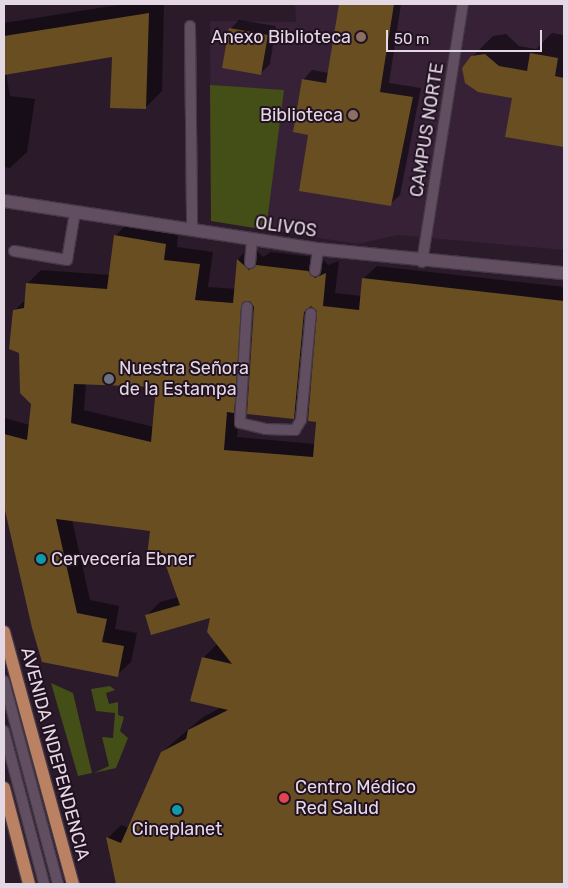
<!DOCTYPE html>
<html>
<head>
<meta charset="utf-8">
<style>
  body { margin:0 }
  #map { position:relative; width:568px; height:888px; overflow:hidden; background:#2a1a2a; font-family:Rubik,sans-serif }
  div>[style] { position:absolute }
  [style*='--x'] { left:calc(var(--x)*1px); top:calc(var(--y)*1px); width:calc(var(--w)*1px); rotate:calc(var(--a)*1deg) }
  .built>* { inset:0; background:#362136 }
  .green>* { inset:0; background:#434f16 }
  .shadow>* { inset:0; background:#0007 }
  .building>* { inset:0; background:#684e21 }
  .roads { filter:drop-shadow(1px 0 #443845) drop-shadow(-1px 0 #443845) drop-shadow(0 1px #443845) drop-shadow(0 -1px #443845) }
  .lane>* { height:10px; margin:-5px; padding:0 5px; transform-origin:5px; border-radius:5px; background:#614e61 }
  .secondary>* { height:12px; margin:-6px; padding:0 6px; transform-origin:6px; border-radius:6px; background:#614e61 }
  .primary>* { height:12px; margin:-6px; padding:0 6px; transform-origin:6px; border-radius:6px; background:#ba8163 }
  .dots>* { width:14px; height:14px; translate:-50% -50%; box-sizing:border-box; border:2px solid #211121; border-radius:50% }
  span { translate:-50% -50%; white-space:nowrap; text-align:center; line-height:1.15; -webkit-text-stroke:4px #211121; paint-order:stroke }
  .poi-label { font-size:18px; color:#e3d8e3 }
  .right { translate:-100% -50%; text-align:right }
  .left { translate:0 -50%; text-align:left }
  .street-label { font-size:18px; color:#e3d8e3 }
  .frame { position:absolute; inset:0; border:5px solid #e3d8e3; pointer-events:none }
  .scale { position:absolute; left:386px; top:30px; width:156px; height:22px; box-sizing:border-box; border:2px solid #e3d8e3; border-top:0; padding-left:6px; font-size:15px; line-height:18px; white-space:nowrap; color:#e3d8e3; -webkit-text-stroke:4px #211121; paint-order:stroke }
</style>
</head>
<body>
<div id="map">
  <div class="built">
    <i style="clip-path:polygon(295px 4px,564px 4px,564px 250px,397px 235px,358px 244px,211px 221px,210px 21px,296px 22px)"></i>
  </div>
  <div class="green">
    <i style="clip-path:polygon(210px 85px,284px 90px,266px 230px,211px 221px)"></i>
    <i style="clip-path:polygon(51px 683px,73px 693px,92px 773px,78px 776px)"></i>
    <i style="clip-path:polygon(110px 686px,115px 690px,106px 693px,109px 704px,118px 702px,118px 715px,124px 717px,120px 731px,128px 738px,116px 768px,94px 773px,109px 766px,102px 737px,113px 738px,115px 713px,96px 711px,91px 689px)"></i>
  </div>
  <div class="shadow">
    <i style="clip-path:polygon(124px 4px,164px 4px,162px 91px,145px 108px,113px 55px,6px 73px,10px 96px,35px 99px,27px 152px,10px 168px,4px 167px,4px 23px)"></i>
    <i style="clip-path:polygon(340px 4px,401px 4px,389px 83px,421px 88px,400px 195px,390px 204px,309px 134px,303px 80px,312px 70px,329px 73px)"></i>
    <i style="clip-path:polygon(239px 20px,276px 26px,270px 64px,261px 73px,230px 29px)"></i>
    <i style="clip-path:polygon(552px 33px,564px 35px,564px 146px,506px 136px,513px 97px,472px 57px,493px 36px,506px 34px,519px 46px,536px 49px)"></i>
    <i style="clip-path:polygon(evenodd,128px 223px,178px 231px,177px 247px,213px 252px,208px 287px,236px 289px,238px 259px,251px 246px,263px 257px,271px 252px,322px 258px,328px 265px,339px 261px,335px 293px,362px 296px,363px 279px,377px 266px,564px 287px,564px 884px,117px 884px,108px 838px,121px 825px,129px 828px,162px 752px,203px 717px,222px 707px,203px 658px,218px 643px,212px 616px,147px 615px,160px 602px,179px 597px,151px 530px,72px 520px,90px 600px,119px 606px,115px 629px,137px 633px,131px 662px,117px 675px,43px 661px,4px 498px,4px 418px,30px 425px,32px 404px,14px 311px,26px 299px,28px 283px,41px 270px,110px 275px,115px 236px,128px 223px,252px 305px,293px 418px,306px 404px,319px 310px,315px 444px,237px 437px,240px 405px,247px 398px,252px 305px,128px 223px,86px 383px,158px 386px,154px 427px,84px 410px,86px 383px)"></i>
  </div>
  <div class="building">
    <i style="clip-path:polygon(339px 4px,394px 4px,380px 92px,413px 97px,391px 206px,299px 191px,308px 135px,293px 132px,302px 79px,326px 83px)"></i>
    <i style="clip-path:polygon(149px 13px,146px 109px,110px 108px,112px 57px,4px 75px,4px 36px)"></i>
    <i style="clip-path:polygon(229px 28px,268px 35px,261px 75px,222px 68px)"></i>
    <i style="clip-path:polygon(530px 53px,558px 58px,555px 76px,564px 78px,564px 147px,505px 137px,512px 98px,478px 92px,465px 83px,462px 68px,471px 56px,485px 54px,499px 66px,527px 71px)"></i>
    <i style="clip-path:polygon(evenodd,114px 235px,166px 244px,164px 260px,200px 264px,195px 300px,233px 303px,237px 259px,249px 270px,256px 265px,308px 271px,315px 278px,326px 273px,323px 306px,359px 310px,362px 278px,564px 301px,564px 884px,116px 884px,106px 837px,121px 843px,161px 752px,186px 739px,188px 730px,228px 710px,190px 701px,202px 657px,232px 664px,207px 632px,210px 618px,151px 635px,145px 615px,180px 605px,162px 555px,147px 556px,150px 531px,56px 519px,77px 613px,107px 619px,102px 642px,124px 646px,118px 677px,42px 662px,32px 628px,4px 506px,4px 434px,27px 440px,31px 404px,20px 393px,19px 353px,9px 349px,13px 310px,24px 308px,26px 283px,107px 289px,114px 235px,244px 301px,250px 301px,254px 307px,247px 414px,294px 419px,304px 312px,311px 306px,317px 311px,308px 421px,316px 422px,313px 457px,224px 450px,227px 412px,234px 413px,244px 301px,114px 235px,74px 384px,156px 387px,151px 442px,71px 423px,74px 384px)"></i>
  </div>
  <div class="roads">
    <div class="lane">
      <i style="--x:190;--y:26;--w:204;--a:89.4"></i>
      <i style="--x:14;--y:251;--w:54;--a:9.6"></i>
      <i style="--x:67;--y:260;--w:49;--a:-80.5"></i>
      <i style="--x:422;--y:262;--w:261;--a:-81"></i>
      <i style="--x:250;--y:263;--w:23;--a:-85"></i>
      <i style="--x:315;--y:271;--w:22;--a:-82"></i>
      <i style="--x:247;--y:307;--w:116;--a:93.5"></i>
      <i style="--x:240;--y:423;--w:26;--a:13"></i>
      <i style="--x:265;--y:429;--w:30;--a:2"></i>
      <i style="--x:295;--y:430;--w:12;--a:-59"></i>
      <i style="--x:301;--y:420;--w:107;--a:-84.7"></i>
      <i style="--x:4;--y:681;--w:210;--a:75.1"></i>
      <i style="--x:4;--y:731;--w:158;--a:75.3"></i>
    </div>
    <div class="secondary">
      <i style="--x:4;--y:201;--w:318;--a:8.7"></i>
      <i style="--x:318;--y:249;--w:247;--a:5.6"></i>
    </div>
    <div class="primary">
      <i style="--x:4;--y:632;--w:261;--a:74.7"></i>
      <i style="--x:4;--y:788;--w:99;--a:75.4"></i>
    </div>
  </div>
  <div class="dots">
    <i style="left:361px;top:37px;background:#8d6e63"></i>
    <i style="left:353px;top:115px;background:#8d6e63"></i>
    <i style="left:109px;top:379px;background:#6b7280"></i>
    <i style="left:41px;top:559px;background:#0f9aa8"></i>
    <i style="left:284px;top:798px;background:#e0444e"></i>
    <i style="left:177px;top:810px;background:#0f9aa8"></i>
  </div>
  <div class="poi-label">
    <span class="right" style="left:351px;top:37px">Anexo Biblioteca</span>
    <span class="right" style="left:343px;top:115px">Biblioteca</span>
    <span class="left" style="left:119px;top:379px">Nuestra Señora<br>de la Estampa</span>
    <span class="left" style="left:51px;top:559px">Cervecería Ebner</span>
    <span class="left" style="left:295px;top:798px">Centro Médico<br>Red Salud</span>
    <span style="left:177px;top:829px">Cineplanet</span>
  </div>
  <div class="street-label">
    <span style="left:427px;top:130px;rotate:-81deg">CAMPUS NORTE</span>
    <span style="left:286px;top:227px;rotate:8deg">OLIVOS</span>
    <span style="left:55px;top:754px;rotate:75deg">AVENIDA INDEPENDENCIA</span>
  </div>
  <div class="frame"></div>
  <div class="scale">50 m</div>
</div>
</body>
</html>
